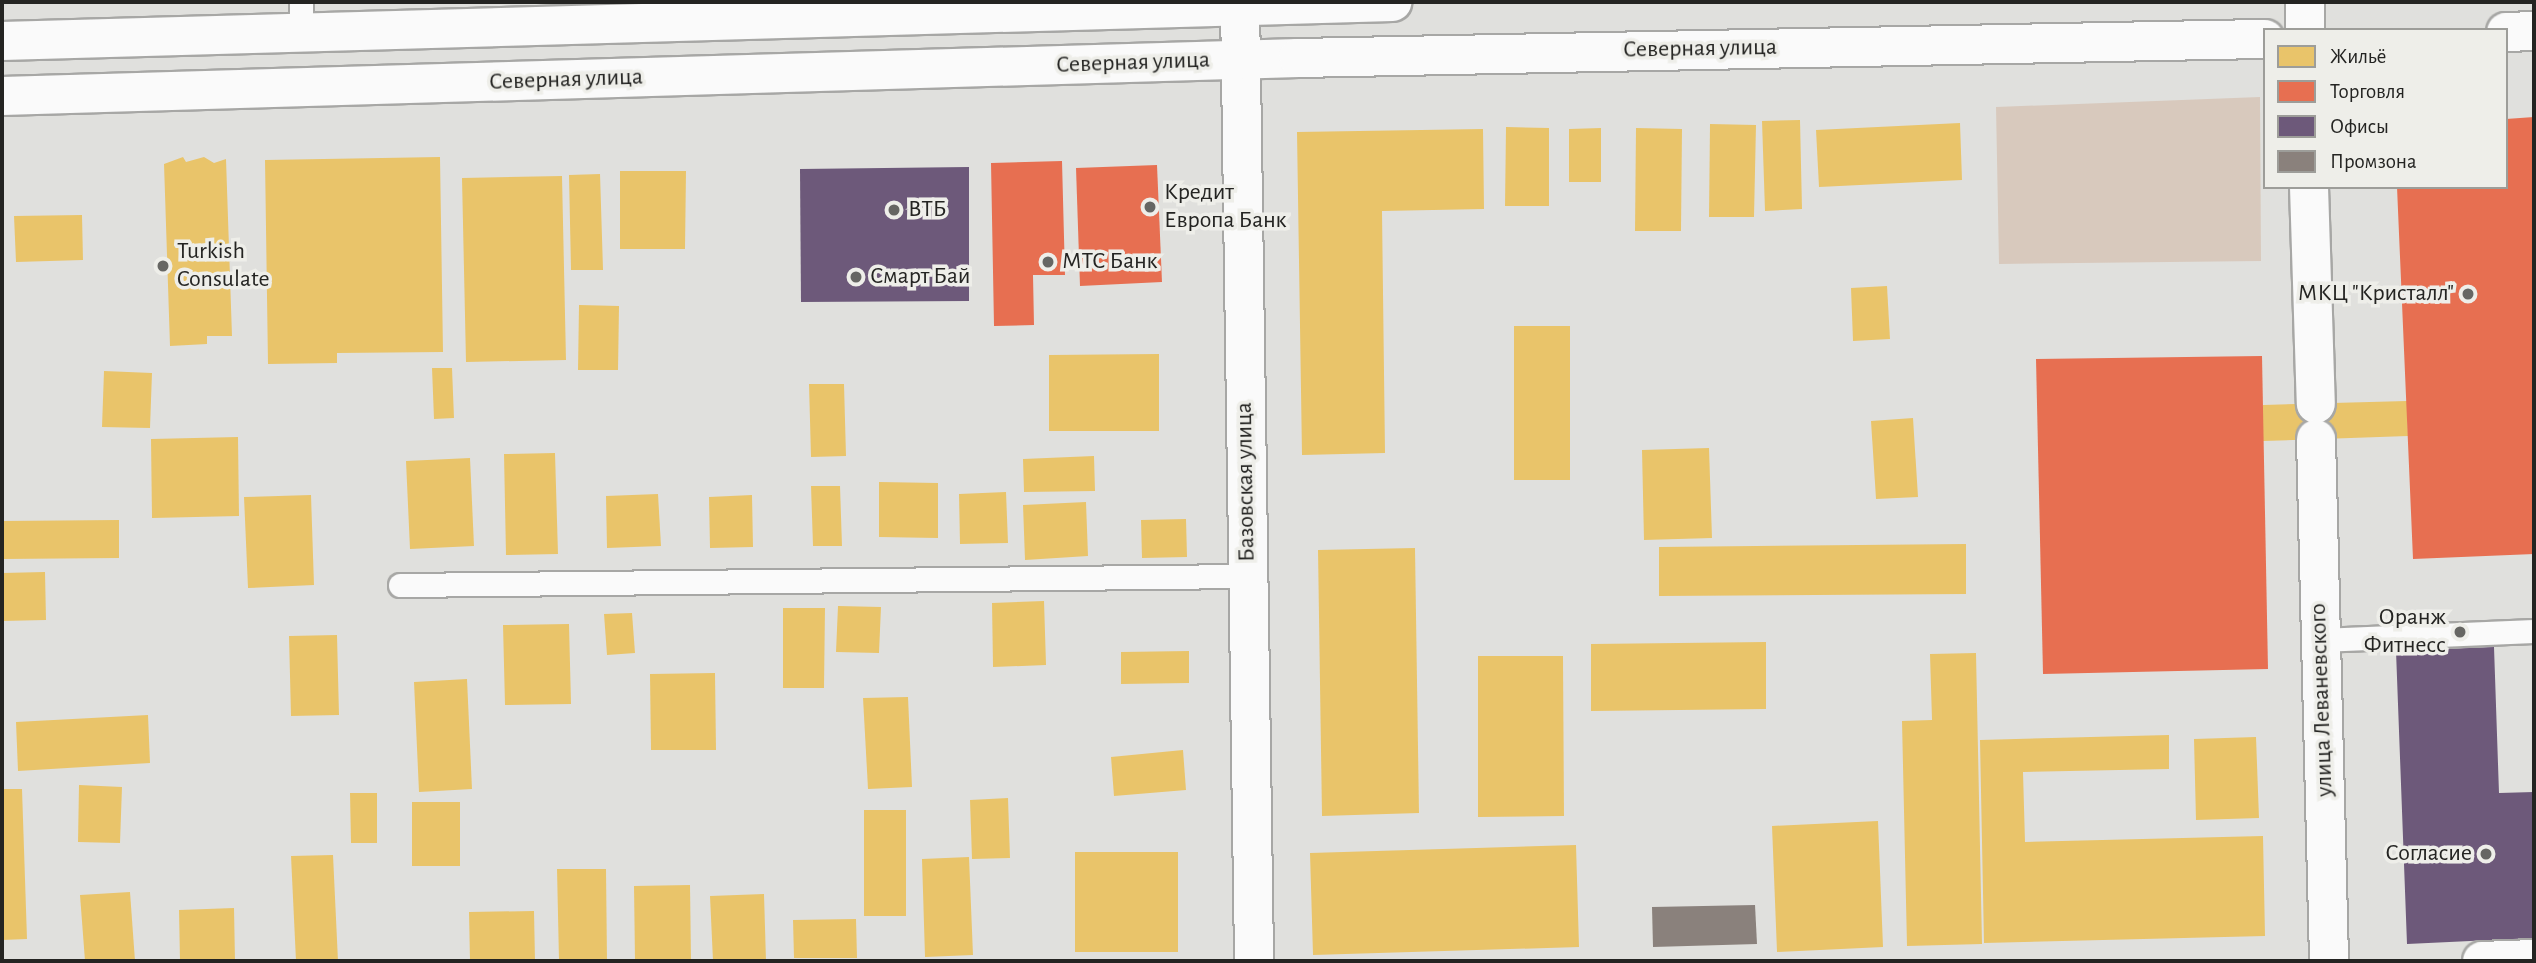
<!DOCTYPE html>
<html>
<head>
<meta charset="utf-8">
<style>
  body { margin:0 }
  #map { position:relative; width:2536px; height:963px; overflow:hidden; background:#e0e0dd; font-family:"Alegreya Sans",sans-serif }
  div>[style] { position:absolute }
  [style*='--x'] { left:calc(var(--x)*1px); top:calc(var(--y)*1px); width:calc(var(--w)*1px); rotate:calc(var(--a)*1deg) }
  .green>* { inset:0; background:#d8c9bd }
  .homes>* { inset:0; background:#e9c46a }
  .shops>* { inset:0; background:#e76f51 }
  .offices>* { inset:0; background:#6d597a }
  .industry>* { inset:0; background:#8a817c }
  .roads { filter:drop-shadow(2px 0 #a7a7a5) drop-shadow(-2px 0 #a7a7a5) drop-shadow(0 2px #a7a7a5) drop-shadow(0 -2px #a7a7a5) }
  .lane>* { height:23px; margin:-11.5px; padding:0 11.5px; transform-origin:11.5px; border-radius:11.5px; background:#fafafa }
  .street>* { height:38px; margin:-19px; padding:0 19px; transform-origin:19px; border-radius:19px; background:#fafafa }
  .secondary>* { height:38px; margin:-19px; padding:0 19px; transform-origin:19px; border-radius:19px; background:#fafafa }
  .primary>* { height:38px; margin:-19px; padding:0 19px; transform-origin:19px; border-radius:19px; background:#fafafa }
  .dots>* { width:19px; height:19px; translate:-50% -50%; box-sizing:border-box; border:4px solid #eeeee9; border-radius:50% }
  span { translate:-50% -50%; white-space:nowrap; text-align:center; line-height:1.15; -webkit-text-stroke:7px #eeeee9; paint-order:stroke }
  .street-label { font-size:24px; color:#242422 }
  .poi-label { font-size:24px; color:#242422 }
  .left { translate:0 -50%; text-align:left }
  .right { translate:-100% -50%; text-align:right }
  .frame { position:absolute; inset:0; border:4px solid #242422; pointer-events:none }
  .legend { position:absolute; left:2263px; top:28px; width:245px; height:161px; box-sizing:border-box; background:#eeeee9; border:2px solid #9d9d99; margin:0; padding:9px 12px; list-style:none; font-size:21px; color:#242422 }
  .legend li { display:flex; align-items:center; gap:14px; height:35px }
  .legend b { width:35px; border:2px solid #9d9d99 }
</style>
</head>
<body>
<div id="map">
  <div class="green">
    <i style="clip-path:polygon(2260px 97px,2261px 261px,1999px 264px,1996px 107px)"></i>
  </div>
  <div class="homes">
    <i style="clip-path:polygon(1800px 120px,1802px 209px,1765px 211px,1762px 121px)"></i>
    <i style="clip-path:polygon(1960px 123px,1962px 180px,1819px 187px,1816px 130px)"></i>
    <i style="clip-path:polygon(1710px 124px,1756px 125px,1754px 217px,1709px 217px)"></i>
    <i style="clip-path:polygon(1506px 127px,1549px 128px,1549px 206px,1505px 206px)"></i>
    <i style="clip-path:polygon(1601px 128px,1601px 182px,1569px 182px,1569px 129px)"></i>
    <i style="clip-path:polygon(1636px 128px,1682px 129px,1681px 231px,1635px 231px)"></i>
    <i style="clip-path:polygon(1483px 129px,1484px 209px,1382px 211px,1385px 453px,1302px 455px,1297px 132px)"></i>
    <i style="clip-path:polygon(183px 157px,186px 162px,204px 157px,214px 163px,226px 159px,232px 336px,207px 336px,207px 344px,170px 346px,164px 164px)"></i>
    <i style="clip-path:polygon(440px 157px,443px 352px,337px 353px,337px 363px,268px 364px,265px 160px)"></i>
    <i style="clip-path:polygon(620px 171px,686px 171px,685px 249px,620px 249px)"></i>
    <i style="clip-path:polygon(600px 174px,603px 270px,571px 270px,569px 175px)"></i>
    <i style="clip-path:polygon(562px 176px,566px 360px,466px 362px,462px 178px)"></i>
    <i style="clip-path:polygon(82px 215px,83px 260px,16px 262px,14px 216px)"></i>
    <i style="clip-path:polygon(1887px 286px,1890px 339px,1853px 341px,1851px 288px)"></i>
    <i style="clip-path:polygon(579px 305px,619px 306px,618px 370px,578px 370px)"></i>
    <i style="clip-path:polygon(1514px 326px,1570px 326px,1570px 480px,1514px 480px)"></i>
    <i style="clip-path:polygon(1159px 354px,1159px 431px,1049px 431px,1049px 355px)"></i>
    <i style="clip-path:polygon(432px 368px,452px 368px,454px 418px,434px 419px)"></i>
    <i style="clip-path:polygon(104px 371px,152px 373px,150px 428px,102px 427px)"></i>
    <i style="clip-path:polygon(809px 384px,844px 384px,846px 456px,811px 457px)"></i>
    <i style="clip-path:polygon(2407px 401px,2408px 436px,2263px 441px,2263px 405px)"></i>
    <i style="clip-path:polygon(1913px 418px,1918px 497px,1876px 499px,1871px 421px)"></i>
    <i style="clip-path:polygon(238px 437px,239px 516px,152px 518px,151px 439px)"></i>
    <i style="clip-path:polygon(1709px 448px,1712px 538px,1644px 540px,1642px 450px)"></i>
    <i style="clip-path:polygon(555px 453px,558px 554px,506px 555px,504px 454px)"></i>
    <i style="clip-path:polygon(1094px 456px,1095px 491px,1024px 492px,1023px 459px)"></i>
    <i style="clip-path:polygon(470px 458px,474px 546px,410px 549px,406px 461px)"></i>
    <i style="clip-path:polygon(879px 482px,938px 483px,938px 538px,879px 537px)"></i>
    <i style="clip-path:polygon(811px 486px,840px 486px,842px 546px,813px 546px)"></i>
    <i style="clip-path:polygon(1006px 492px,1008px 543px,960px 544px,959px 494px)"></i>
    <i style="clip-path:polygon(658px 494px,661px 546px,607px 548px,606px 496px)"></i>
    <i style="clip-path:polygon(311px 495px,314px 585px,248px 588px,244px 497px)"></i>
    <i style="clip-path:polygon(752px 495px,753px 547px,710px 548px,709px 497px)"></i>
    <i style="clip-path:polygon(1086px 502px,1088px 556px,1025px 560px,1023px 505px)"></i>
    <i style="clip-path:polygon(1186px 519px,1187px 557px,1142px 558px,1141px 520px)"></i>
    <i style="clip-path:polygon(119px 520px,119px 558px,2px 559px,2px 521px)"></i>
    <i style="clip-path:polygon(1966px 544px,1966px 594px,1659px 596px,1659px 547px)"></i>
    <i style="clip-path:polygon(1415px 548px,1419px 813px,1322px 816px,1318px 550px)"></i>
    <i style="clip-path:polygon(45px 572px,46px 620px,2px 621px,2px 573px)"></i>
    <i style="clip-path:polygon(1044px 601px,1046px 665px,993px 667px,992px 603px)"></i>
    <i style="clip-path:polygon(838px 606px,881px 607px,879px 653px,836px 652px)"></i>
    <i style="clip-path:polygon(783px 608px,825px 608px,824px 688px,783px 688px)"></i>
    <i style="clip-path:polygon(632px 613px,635px 653px,607px 655px,604px 614px)"></i>
    <i style="clip-path:polygon(569px 624px,571px 704px,505px 705px,503px 625px)"></i>
    <i style="clip-path:polygon(337px 635px,339px 715px,291px 716px,289px 636px)"></i>
    <i style="clip-path:polygon(1766px 642px,1766px 709px,1591px 711px,1591px 644px)"></i>
    <i style="clip-path:polygon(1189px 651px,1189px 683px,1121px 684px,1121px 652px)"></i>
    <i style="clip-path:polygon(1976px 653px,1982px 944px,1907px 946px,1902px 721px,1932px 720px,1930px 654px)"></i>
    <i style="clip-path:polygon(1478px 656px,1563px 656px,1564px 816px,1478px 817px)"></i>
    <i style="clip-path:polygon(715px 673px,716px 750px,651px 750px,650px 674px)"></i>
    <i style="clip-path:polygon(467px 679px,472px 789px,419px 792px,414px 682px)"></i>
    <i style="clip-path:polygon(908px 697px,912px 787px,868px 789px,863px 698px)"></i>
    <i style="clip-path:polygon(148px 715px,150px 763px,18px 771px,16px 722px)"></i>
    <i style="clip-path:polygon(2169px 735px,2169px 769px,2023px 772px,2025px 842px,2263px 836px,2265px 936px,1984px 943px,1980px 740px)"></i>
    <i style="clip-path:polygon(2256px 737px,2259px 818px,2196px 820px,2194px 739px)"></i>
    <i style="clip-path:polygon(1183px 750px,1186px 790px,1114px 796px,1111px 757px)"></i>
    <i style="clip-path:polygon(79px 785px,122px 787px,120px 843px,78px 842px)"></i>
    <i style="clip-path:polygon(2px 789px,22px 789px,27px 939px,2px 940px)"></i>
    <i style="clip-path:polygon(350px 793px,377px 793px,377px 843px,351px 843px)"></i>
    <i style="clip-path:polygon(1008px 798px,1010px 858px,972px 859px,970px 800px)"></i>
    <i style="clip-path:polygon(412px 802px,460px 802px,460px 866px,412px 866px)"></i>
    <i style="clip-path:polygon(864px 810px,906px 810px,906px 916px,864px 916px)"></i>
    <i style="clip-path:polygon(1878px 821px,1883px 947px,1777px 952px,1772px 826px)"></i>
    <i style="clip-path:polygon(1576px 845px,1579px 947px,1313px 955px,1310px 853px)"></i>
    <i style="clip-path:polygon(1075px 852px,1178px 852px,1178px 952px,1075px 952px)"></i>
    <i style="clip-path:polygon(333px 855px,338px 961px,296px 961px,291px 856px)"></i>
    <i style="clip-path:polygon(969px 857px,973px 955px,925px 957px,922px 859px)"></i>
    <i style="clip-path:polygon(557px 869px,606px 869px,607px 961px,559px 961px)"></i>
    <i style="clip-path:polygon(690px 885px,691px 961px,635px 961px,634px 886px)"></i>
    <i style="clip-path:polygon(130px 892px,135px 961px,85px 961px,80px 895px)"></i>
    <i style="clip-path:polygon(764px 894px,766px 961px,713px 961px,710px 896px)"></i>
    <i style="clip-path:polygon(234px 908px,235px 961px,180px 961px,179px 910px)"></i>
    <i style="clip-path:polygon(534px 911px,535px 961px,470px 961px,469px 912px)"></i>
    <i style="clip-path:polygon(856px 919px,857px 958px,794px 958px,793px 920px)"></i>
  </div>
  <div class="shops">
    <i style="clip-path:polygon(2534px 117px,2534px 554px,2413px 559px,2397px 187px,2506px 187px,2506px 119px)"></i>
    <i style="clip-path:polygon(1062px 161px,1065px 275px,1033px 275px,1034px 325px,994px 326px,991px 163px)"></i>
    <i style="clip-path:polygon(1157px 165px,1162px 282px,1080px 286px,1076px 168px)"></i>
    <i style="clip-path:polygon(2262px 356px,2268px 669px,2043px 674px,2036px 359px)"></i>
  </div>
  <div class="offices">
    <i style="clip-path:polygon(969px 167px,969px 301px,801px 302px,800px 169px)"></i>
    <i style="clip-path:polygon(2494px 647px,2499px 793px,2534px 792px,2534px 938px,2407px 944px,2396px 651px)"></i>
  </div>
  <div class="industry">
    <i style="clip-path:polygon(1755px 905px,1757px 944px,1653px 947px,1652px 907px)"></i>
  </div>
  <div class="roads">
    <div class="lane">
      <i style="--x:301;--y:2;--w:30;--a:90"></i>
      <i style="--x:400;--y:585;--w:847;--a:-0.61"></i>
      <i style="--x:2320;--y:640;--w:214;--a:-2.4"></i>
    </div>
    <div class="street">
      <i style="--x:2482;--y:961;--w:52;--a:-2.2"></i>
    </div>
    <div class="secondary">
      <i style="--x:1240;--y:2;--w:959;--a:89.16"></i>
      <i style="--x:2305;--y:2;--w:28;--a:90"></i>
      <i style="--x:2309;--y:187;--w:217;--a:88.2"></i>
      <i style="--x:2316;--y:439;--w:522;--a:88.57"></i>
    </div>
    <div class="primary">
      <i style="--x:2506;--y:32;--w:28;--a:-2"></i>
      <i style="--x:2;--y:41;--w:1391;--a:-1.61"></i>
      <i style="--x:2;--y:96;--w:1297;--a:-1.68"></i>
      <i style="--x:1298;--y:58;--w:967;--a:-1.13"></i>
    </div>
  </div>
  <div class="dots">
    <i style="left:1150px;top:207px;background:#666663"></i>
    <i style="left:894px;top:210px;background:#666663"></i>
    <i style="left:1048px;top:262px;background:#666663"></i>
    <i style="left:163px;top:266px;background:#666663"></i>
    <i style="left:856px;top:277px;background:#666663"></i>
    <i style="left:2468px;top:294px;background:#666663"></i>
    <i style="left:2460px;top:632px;background:#666663"></i>
    <i style="left:2486px;top:854px;background:#666663"></i>
  </div>
  <div class="street-label">
    <span style="left:1700px;top:49px;rotate:-1deg">Северная улица</span>
    <span style="left:1133px;top:63px;rotate:-2deg">Северная улица</span>
    <span style="left:566px;top:80px;rotate:-2deg">Северная улица</span>
    <span style="left:1246px;top:482px;rotate:-91deg">Базовская улица</span>
    <span style="left:2322px;top:700px;rotate:-92deg">улица Леваневского</span>
  </div>
  <div class="poi-label">
    <span class="left" style="left:1164px;top:207px">Кредит<br>Европа Банк</span>
    <span class="left" style="left:908px;top:210px">ВТБ</span>
    <span class="left" style="left:177px;top:266px">Turkish<br>Consulate</span>
    <span class="left" style="left:1062px;top:262px">МТС Банк</span>
    <span class="left" style="left:870px;top:277px">Смарт Бай</span>
    <span class="right" style="left:2454px;top:294px">МКЦ "Кристалл"</span>
    <span class="right" style="left:2446px;top:632px">Оранж<br>Фитнесс</span>
    <span class="right" style="left:2472px;top:854px">Согласие</span>
  </div>
  <div class="frame"></div>
  <ul class="legend">
  <li><b style="height:19px;background:#e9c46a"></b>Жильё</li>
  <li><b style="height:19px;background:#e76f51"></b>Торговля</li>
  <li><b style="height:19px;background:#6d597a"></b>Офисы</li>
  <li><b style="height:19px;background:#8a817c"></b>Промзона</li>
  </ul>
</div>
</body>
</html>
